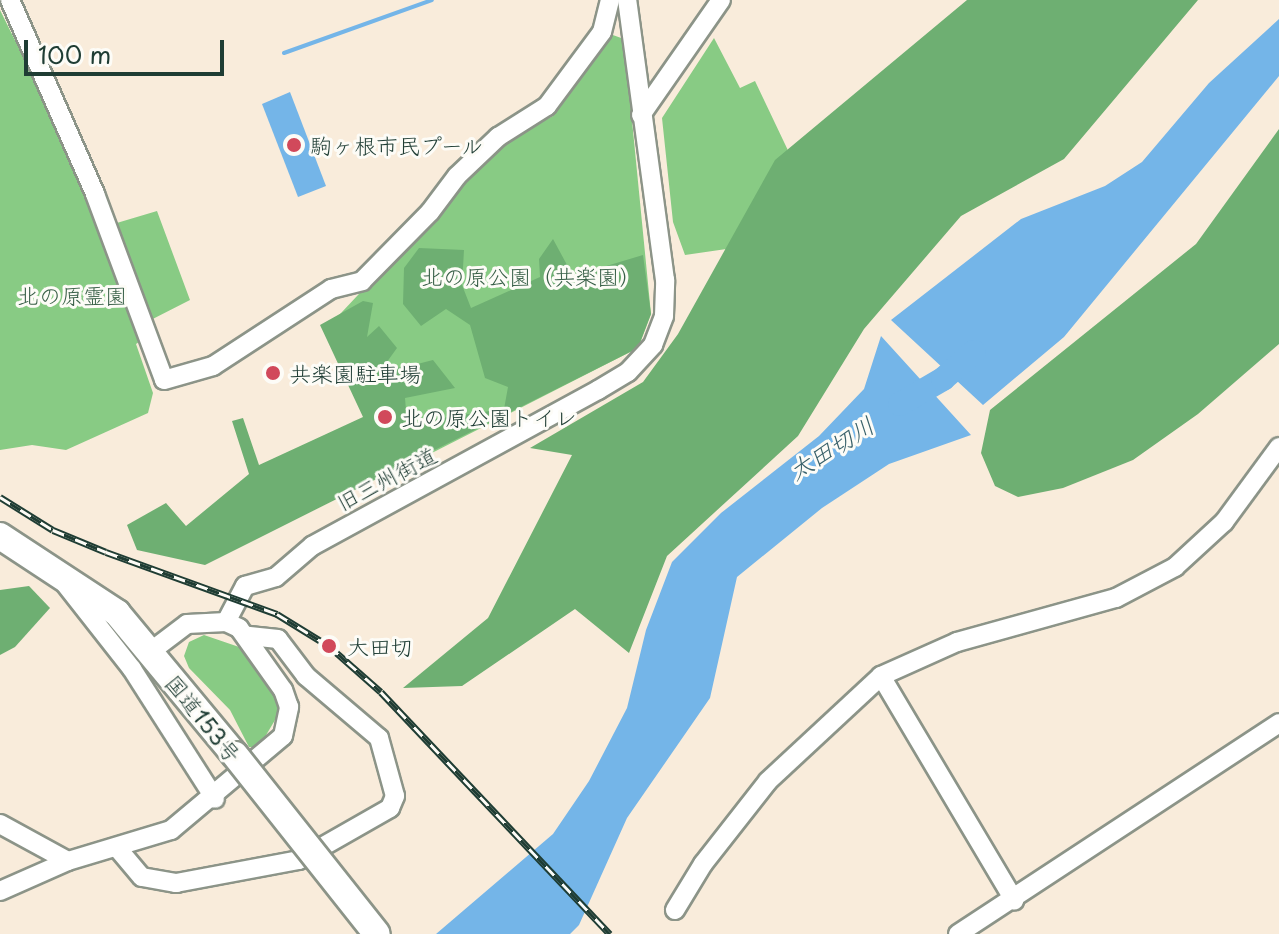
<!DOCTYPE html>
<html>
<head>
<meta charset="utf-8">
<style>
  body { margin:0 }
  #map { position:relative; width:1279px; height:934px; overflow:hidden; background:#f9ecdb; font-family:"Playpen Sans","Klee One",sans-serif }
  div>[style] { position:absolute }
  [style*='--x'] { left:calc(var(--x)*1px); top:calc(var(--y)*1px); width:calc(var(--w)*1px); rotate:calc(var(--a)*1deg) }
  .green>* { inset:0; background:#88cb84 }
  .forest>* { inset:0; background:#6eaf72 }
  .water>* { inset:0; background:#74b5e8 }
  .stream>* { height:4px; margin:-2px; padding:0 2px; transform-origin:2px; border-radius:2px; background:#74b5e8 }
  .river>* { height:24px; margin:-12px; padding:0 12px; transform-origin:12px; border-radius:12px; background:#74b5e8 }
  .roads { filter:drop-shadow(2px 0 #8c9488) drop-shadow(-2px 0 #8c9488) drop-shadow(0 2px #8c9488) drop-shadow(0 -2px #8c9488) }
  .minor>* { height:18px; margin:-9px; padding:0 9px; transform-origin:9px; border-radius:9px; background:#fff }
  .highway>* { height:26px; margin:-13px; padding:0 13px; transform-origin:13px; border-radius:13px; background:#fff }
  .rail>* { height:7px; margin-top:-3.5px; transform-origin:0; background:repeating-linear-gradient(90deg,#fdfcf7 0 12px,#1f3d34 0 24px); box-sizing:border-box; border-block:2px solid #1f3d34 }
  .bridges { filter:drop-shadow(2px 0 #8c9488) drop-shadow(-2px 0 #8c9488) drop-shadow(0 2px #8c9488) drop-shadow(0 -2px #8c9488) }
  .highway-bridge>* { height:26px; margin:-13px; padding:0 13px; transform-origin:13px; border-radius:13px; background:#fff }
  .dots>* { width:22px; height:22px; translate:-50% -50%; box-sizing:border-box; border:4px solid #fdfcf7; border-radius:50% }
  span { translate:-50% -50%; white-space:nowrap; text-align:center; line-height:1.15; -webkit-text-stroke:6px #fdfcf7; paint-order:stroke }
  .poi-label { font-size:22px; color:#1f3d34 }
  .left { translate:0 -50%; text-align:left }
  .park-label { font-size:22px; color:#396048 }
  .street-label { font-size:22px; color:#1f3d34 }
  .water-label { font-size:24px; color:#39616a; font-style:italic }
  .scale { position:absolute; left:24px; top:40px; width:200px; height:36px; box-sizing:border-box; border:4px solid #1f3d34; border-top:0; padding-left:10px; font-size:24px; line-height:28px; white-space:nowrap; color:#1f3d34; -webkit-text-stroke:6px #fdfcf7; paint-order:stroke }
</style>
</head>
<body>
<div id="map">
  <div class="green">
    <i style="clip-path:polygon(0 10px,70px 151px,100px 228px,157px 211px,190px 300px,137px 327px,142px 340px,136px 344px,153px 393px,148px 413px,66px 450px,32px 445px,0 450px)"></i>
    <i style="clip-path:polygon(610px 34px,624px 39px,651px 314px,638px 348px,424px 457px,393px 466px,326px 329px,484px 161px,508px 139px,553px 116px)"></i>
    <i style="clip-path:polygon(714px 38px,740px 88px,755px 81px,803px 182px,747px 246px,685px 255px,673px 222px,662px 118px)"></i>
    <i style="clip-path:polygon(204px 635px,242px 648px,276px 697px,278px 715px,259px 747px,249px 747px,230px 710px,189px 668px,184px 656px,189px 642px)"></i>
  </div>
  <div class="forest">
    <i style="clip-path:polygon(967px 0,1198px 0,1064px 159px,961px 216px,864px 329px,798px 436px,667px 556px,629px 653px,575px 609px,462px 686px,403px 688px,488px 618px,572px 455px,530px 448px,643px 382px,678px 334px,775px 160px)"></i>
    <i style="clip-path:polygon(1279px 129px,1279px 344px,1198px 414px,1133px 460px,1063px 488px,1018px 497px,995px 486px,981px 453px,990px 410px,1196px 244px)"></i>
    <i style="clip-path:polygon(553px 239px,573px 276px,643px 255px,651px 314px,638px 348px,205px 565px,137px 550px,127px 525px,166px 503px,186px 526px,249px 474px,232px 421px,243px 418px,259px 465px,363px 417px,320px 325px,363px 301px,373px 303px,367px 337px,379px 326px,397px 348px,384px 366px,402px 368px,433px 360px,455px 388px,405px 398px,407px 423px,504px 409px,508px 387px,485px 378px,470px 325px,446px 309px,421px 326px,403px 304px,404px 268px,419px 248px,464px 250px,462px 285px,471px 308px,540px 277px,539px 259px)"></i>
    <i style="clip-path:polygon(29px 586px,50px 608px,15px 647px,0 655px,0 590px)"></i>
  </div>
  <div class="water">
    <i style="clip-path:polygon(1279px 19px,1279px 76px,1064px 337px,983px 405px,891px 320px,1021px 219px,1105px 186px,1142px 162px,1209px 83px)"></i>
    <i style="clip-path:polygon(290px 92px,326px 186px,298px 197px,262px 104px)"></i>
    <i style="clip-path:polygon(881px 336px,971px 435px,889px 464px,822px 508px,737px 577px,710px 698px,627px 818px,579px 925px,570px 934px,436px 934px,553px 834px,589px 781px,627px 708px,646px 630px,672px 562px,721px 513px,819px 436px,864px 389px)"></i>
  </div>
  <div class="stream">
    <i style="--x:284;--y:53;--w:157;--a:-19.7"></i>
  </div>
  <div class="river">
    <i style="--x:900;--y:404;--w:50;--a:-30.2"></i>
    <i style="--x:943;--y:379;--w:41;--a:-41.1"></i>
  </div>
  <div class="roads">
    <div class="minor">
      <i style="--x:10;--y:0;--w:212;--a:66.3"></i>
      <i style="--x:95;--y:194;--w:198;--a:69.6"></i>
      <i style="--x:164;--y:380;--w:51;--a:-15.9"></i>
      <i style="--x:213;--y:366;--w:141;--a:-33.1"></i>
      <i style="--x:331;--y:289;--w:32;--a:-14"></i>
      <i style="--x:362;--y:281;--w:97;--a:-45.4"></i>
      <i style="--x:430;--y:212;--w:45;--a:-53.1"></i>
      <i style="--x:457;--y:176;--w:57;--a:-43.6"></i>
      <i style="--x:498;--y:137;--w:58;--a:-32.3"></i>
      <i style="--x:547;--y:106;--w:92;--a:-53.4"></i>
      <i style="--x:602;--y:32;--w:33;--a:-76"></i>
      <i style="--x:641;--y:115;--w:140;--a:-55.2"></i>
      <i style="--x:66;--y:585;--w:107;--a:51.8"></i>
      <i style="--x:132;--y:669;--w:154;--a:57.4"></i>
      <i style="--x:226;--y:622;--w:41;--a:-62.2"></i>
      <i style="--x:245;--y:586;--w:32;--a:-16"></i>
      <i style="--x:276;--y:577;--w:48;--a:-40.7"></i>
      <i style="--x:312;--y:546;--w:326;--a:-28.6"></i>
      <i style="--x:598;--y:390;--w:35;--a:-31"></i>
      <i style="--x:628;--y:372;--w:37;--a:-47"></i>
      <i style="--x:653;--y:345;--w:31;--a:-69"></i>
      <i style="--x:664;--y:316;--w:36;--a:-88"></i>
      <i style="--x:665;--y:280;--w:283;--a:-97.7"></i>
      <i style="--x:881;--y:676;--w:261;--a:59.3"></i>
      <i style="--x:0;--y:824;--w:77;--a:28.6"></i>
      <i style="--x:119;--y:850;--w:35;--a:50"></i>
      <i style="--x:142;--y:877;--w:35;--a:10"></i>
      <i style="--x:176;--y:883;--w:125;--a:-10.6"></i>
      <i style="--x:299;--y:860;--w:105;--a:-29.7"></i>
      <i style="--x:390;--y:808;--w:13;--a:-67"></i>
      <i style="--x:395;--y:796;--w:60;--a:-105.4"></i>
      <i style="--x:379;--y:738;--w:96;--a:-139.7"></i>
      <i style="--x:306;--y:676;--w:46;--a:-127.1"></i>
      <i style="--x:278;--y:639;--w:31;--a:-174"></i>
      <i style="--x:0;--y:891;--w:74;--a:-23.8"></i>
      <i style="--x:68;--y:861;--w:108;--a:-16.8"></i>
      <i style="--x:171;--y:830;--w:146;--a:-40"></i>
      <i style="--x:283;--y:736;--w:30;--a:-78"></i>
      <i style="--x:289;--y:707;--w:18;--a:-109"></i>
      <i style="--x:283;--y:690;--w:76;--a:-125.4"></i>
      <i style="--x:239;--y:628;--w:14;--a:-155"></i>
      <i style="--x:226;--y:622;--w:39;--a:177"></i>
      <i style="--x:187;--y:624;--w:46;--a:142.9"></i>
      <i style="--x:675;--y:910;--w:54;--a:-58.7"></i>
      <i style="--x:703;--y:864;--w:105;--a:-51.9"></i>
      <i style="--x:768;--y:781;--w:154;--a:-42.9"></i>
      <i style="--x:881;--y:676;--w:83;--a:-24.1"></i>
      <i style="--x:957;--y:642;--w:165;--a:-15.5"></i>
      <i style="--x:1116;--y:598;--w:67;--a:-27.7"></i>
      <i style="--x:1175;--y:567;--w:67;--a:-42.6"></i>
      <i style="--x:1224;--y:522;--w:93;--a:-53.7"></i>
      <i style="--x:958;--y:934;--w:384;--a:-33.3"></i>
    </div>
    <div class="highway">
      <i style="--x:0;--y:536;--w:140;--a:33.3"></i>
      <i style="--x:117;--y:613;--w:185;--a:50.3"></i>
    </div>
  </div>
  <div class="rail">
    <i style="--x:0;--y:497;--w:62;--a:31.9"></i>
    <i style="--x:53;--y:530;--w:57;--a:22.5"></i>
    <i style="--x:106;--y:552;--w:182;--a:19.9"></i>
    <i style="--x:277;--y:614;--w:61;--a:31.6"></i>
    <i style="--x:329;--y:646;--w:69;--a:41.5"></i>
    <i style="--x:381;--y:692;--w:333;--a:46.6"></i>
  </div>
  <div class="bridges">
    <div class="highway-bridge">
      <i style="--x:235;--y:755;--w:228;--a:51.6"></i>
    </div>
  </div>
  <div class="dots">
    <i style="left:294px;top:145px;background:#d1495b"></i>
    <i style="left:273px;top:373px;background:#d1495b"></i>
    <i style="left:385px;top:417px;background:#d1495b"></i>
    <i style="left:329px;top:646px;background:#d1495b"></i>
  </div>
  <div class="poi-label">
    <span class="left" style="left:310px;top:145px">駒ヶ根市民プール</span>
    <span class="left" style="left:289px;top:373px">共楽園駐車場</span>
    <span class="left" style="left:401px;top:417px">北の原公園トイレ</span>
    <span class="left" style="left:347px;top:646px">大田切</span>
  </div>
  <div class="park-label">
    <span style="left:531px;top:276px">北の原公園（共楽園）</span>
    <span style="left:72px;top:295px">北の原霊園</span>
  </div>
  <div class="street-label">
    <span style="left:386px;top:478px;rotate:-28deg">旧三州街道</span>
    <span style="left:204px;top:718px;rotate:51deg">国道153号</span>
  </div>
  <div class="water-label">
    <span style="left:831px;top:448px;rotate:-32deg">太田切川</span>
  </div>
  <div class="scale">100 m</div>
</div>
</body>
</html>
